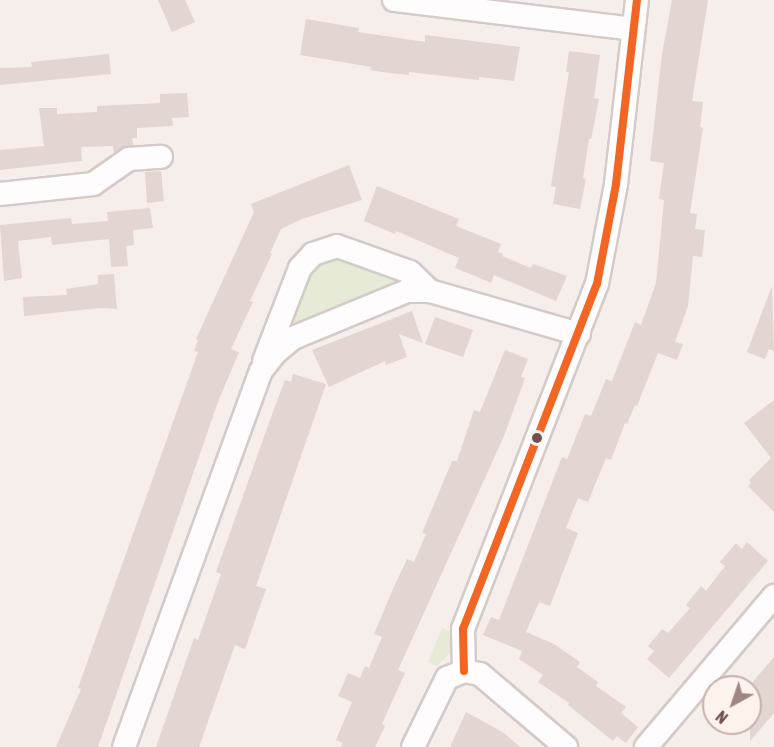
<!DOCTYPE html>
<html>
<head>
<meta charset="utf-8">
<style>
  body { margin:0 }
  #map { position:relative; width:774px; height:747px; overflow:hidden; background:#f6eeea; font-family:"Asap Condensed",sans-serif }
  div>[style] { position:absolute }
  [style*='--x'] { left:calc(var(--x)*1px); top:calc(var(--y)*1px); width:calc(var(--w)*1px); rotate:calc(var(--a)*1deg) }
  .green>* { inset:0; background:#e7ead6 }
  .building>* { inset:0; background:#e2d5d2 }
  .roads { filter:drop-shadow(2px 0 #d4cac7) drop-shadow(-2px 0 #d4cac7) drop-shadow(0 2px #d4cac7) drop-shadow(0 -2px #d4cac7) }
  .minor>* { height:22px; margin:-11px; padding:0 11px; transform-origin:11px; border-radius:11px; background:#fefcfc }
  .bus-1>* { height:8px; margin:-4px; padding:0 4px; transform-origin:4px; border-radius:4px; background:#f26522 }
  .dots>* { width:16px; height:16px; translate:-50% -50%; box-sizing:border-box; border:3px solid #fdf2ec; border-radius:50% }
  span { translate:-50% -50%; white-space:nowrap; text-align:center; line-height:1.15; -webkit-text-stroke:6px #fdf2ec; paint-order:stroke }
  .north { position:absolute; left:702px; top:675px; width:60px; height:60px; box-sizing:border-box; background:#fdf2ec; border:2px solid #c5b1ac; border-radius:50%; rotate:220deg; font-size:16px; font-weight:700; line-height:24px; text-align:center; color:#71504d }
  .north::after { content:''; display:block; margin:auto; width:21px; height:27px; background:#a08784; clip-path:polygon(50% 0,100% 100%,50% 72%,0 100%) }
</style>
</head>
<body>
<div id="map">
  <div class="green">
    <i style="clip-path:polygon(341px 252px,408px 283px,285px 328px,309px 265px)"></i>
    <i style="clip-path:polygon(442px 628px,450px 631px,453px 650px,437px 666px,428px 662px)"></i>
  </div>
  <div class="building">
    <i style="clip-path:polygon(158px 0,185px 0,195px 22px,172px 32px)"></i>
    <i style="clip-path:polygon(672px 0,708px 0,692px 101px,703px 102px,700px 127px,703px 128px,690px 213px,697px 214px,695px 229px,705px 230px,702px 257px,693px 256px,688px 306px,675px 342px,683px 344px,677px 360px,658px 353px,637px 406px,635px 405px,627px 424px,625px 423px,611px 460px,606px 458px,588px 502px,578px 498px,566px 528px,578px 533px,550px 606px,539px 602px,526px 632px,554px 644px,580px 662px,577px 667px,598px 682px,596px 686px,626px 707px,621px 713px,638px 727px,626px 743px,617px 736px,613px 741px,568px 705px,569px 703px,538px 682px,543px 675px,519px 659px,522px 651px,483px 635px,491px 617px,499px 620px,562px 457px,567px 459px,570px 452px,585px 414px,591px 416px,606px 379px,612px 381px,635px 322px,641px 325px,656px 283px,664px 200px,659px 199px,664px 163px,650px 161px,662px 54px)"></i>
    <i style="clip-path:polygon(306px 19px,359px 28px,358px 32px,425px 42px,425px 35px,520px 47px,514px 81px,479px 77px,479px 80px,409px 72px,409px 75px,389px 73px,370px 70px,371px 67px,300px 55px)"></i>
    <i style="clip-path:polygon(569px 51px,600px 55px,594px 98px,599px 99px,591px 139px,589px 139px,583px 178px,586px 179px,580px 209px,553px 204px,556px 187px,551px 186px,569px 72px,566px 72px)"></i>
    <i style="clip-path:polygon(109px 54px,111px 74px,0 85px,0 68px,32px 67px,31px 62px)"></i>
    <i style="clip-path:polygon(187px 93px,189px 117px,172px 118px,173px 126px,137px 128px,137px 138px,132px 138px,133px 145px,114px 153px,113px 146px,81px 147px,82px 161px,0 170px,0 150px,44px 146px,39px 108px,57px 108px,57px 114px,97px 112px,97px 106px,160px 103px,160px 94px)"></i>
    <i style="clip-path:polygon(349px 165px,362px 200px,302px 219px,281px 229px,270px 253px,272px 254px,250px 301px,253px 302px,231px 349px,239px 352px,218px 402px,98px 747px,56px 747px,81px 689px,78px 688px,198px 352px,194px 351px,198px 340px,196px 339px,254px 212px,251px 204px)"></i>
    <i style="clip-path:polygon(161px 171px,164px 201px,147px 203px,145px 172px)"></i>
    <i style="clip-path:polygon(377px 186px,459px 219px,456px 226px,501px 244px,498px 252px,503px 254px,502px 256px,531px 268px,533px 264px,567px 276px,556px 301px,494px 275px,491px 283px,475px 276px,455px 268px,459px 258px,396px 231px,395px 234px,364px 221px)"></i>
    <i style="clip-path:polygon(150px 208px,153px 228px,133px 230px,134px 245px,126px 246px,128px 266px,111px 267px,109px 239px,52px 245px,51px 237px,18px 241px,22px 278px,4px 281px,0 225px,71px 218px,72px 224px,108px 221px,107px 212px)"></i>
    <i style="clip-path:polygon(114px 274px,117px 309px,100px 308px,24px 316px,23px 297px,67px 295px,66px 289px,98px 284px,98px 275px)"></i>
    <i style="clip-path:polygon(772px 286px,774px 351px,769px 349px,765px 359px,747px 352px)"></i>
    <i style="clip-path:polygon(412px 311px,423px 343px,399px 334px,407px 357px,386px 365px,385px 361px,329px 387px,312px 350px)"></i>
    <i style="clip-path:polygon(435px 317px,473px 330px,463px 357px,425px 344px)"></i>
    <i style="clip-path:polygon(505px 350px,528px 359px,521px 377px,525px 378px,504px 436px,398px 670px,405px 673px,382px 724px,385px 726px,375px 747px,341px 747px,343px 743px,336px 740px,352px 702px,338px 696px,348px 673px,360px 678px,365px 666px,369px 668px,382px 637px,374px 634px,393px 589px,407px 559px,414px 562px,426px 534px,422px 533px,452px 461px,457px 461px,474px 410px,480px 412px)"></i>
    <i style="clip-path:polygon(293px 374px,326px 384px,256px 586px,266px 589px,245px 649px,235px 645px,199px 747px,156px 747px,194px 638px,198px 640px,221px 574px,216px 572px,271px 417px,285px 380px,291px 382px)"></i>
    <i style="clip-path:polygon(774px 400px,774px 512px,748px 486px,751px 483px,749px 480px,771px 458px,744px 423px)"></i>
    <i style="clip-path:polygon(747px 542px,768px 561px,669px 678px,647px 659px,654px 651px,648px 646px,662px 629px,668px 633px,690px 608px,686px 605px,701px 586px,706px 591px,725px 566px,720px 562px,736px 543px,742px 549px)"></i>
    <i style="clip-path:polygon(774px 657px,774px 713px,750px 741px,750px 685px)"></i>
    <i style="clip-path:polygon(466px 712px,504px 733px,520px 747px,450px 747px)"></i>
  </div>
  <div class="roads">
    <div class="minor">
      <i style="--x:394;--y:0;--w:241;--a:6.9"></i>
      <i style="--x:0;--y:194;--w:94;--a:-6.1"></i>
      <i style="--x:93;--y:184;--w:44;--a:-34.8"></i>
      <i style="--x:129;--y:159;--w:32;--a:-4"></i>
      <i style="--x:264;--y:361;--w:100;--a:-68.8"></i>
      <i style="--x:300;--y:268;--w:19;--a:-47"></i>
      <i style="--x:313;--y:254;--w:25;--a:-18"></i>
      <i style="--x:337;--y:246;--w:77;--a:19.6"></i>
      <i style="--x:410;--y:272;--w:28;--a:44"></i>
      <i style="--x:464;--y:671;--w:42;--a:-91.4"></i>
      <i style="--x:463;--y:629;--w:370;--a:-68.8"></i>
      <i style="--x:597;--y:284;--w:102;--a:-79.2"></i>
      <i style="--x:616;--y:184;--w:185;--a:-83.5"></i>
      <i style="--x:464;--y:671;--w:16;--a:11"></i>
      <i style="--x:480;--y:674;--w:113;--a:40.3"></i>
      <i style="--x:124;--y:747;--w:400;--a:-70"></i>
      <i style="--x:261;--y:371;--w:23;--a:-52"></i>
      <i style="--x:275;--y:353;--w:23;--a:-40"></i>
      <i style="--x:293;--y:338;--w:123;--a:-22.4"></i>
      <i style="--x:407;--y:291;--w:23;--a:0"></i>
      <i style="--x:430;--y:291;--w:155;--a:16.1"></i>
      <i style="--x:413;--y:747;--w:77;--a:-63.8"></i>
      <i style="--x:447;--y:678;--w:18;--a:-22"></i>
      <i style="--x:646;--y:747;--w:198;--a:-49.7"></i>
    </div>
  </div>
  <div class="bus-1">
    <i style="--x:464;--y:671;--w:42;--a:-91.4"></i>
    <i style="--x:463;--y:629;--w:370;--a:-68.8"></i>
    <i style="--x:597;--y:284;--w:102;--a:-79.2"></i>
    <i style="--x:616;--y:184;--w:185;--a:-83.5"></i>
  </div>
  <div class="dots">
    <i style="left:537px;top:438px;background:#71504d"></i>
  </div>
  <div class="north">N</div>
</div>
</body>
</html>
